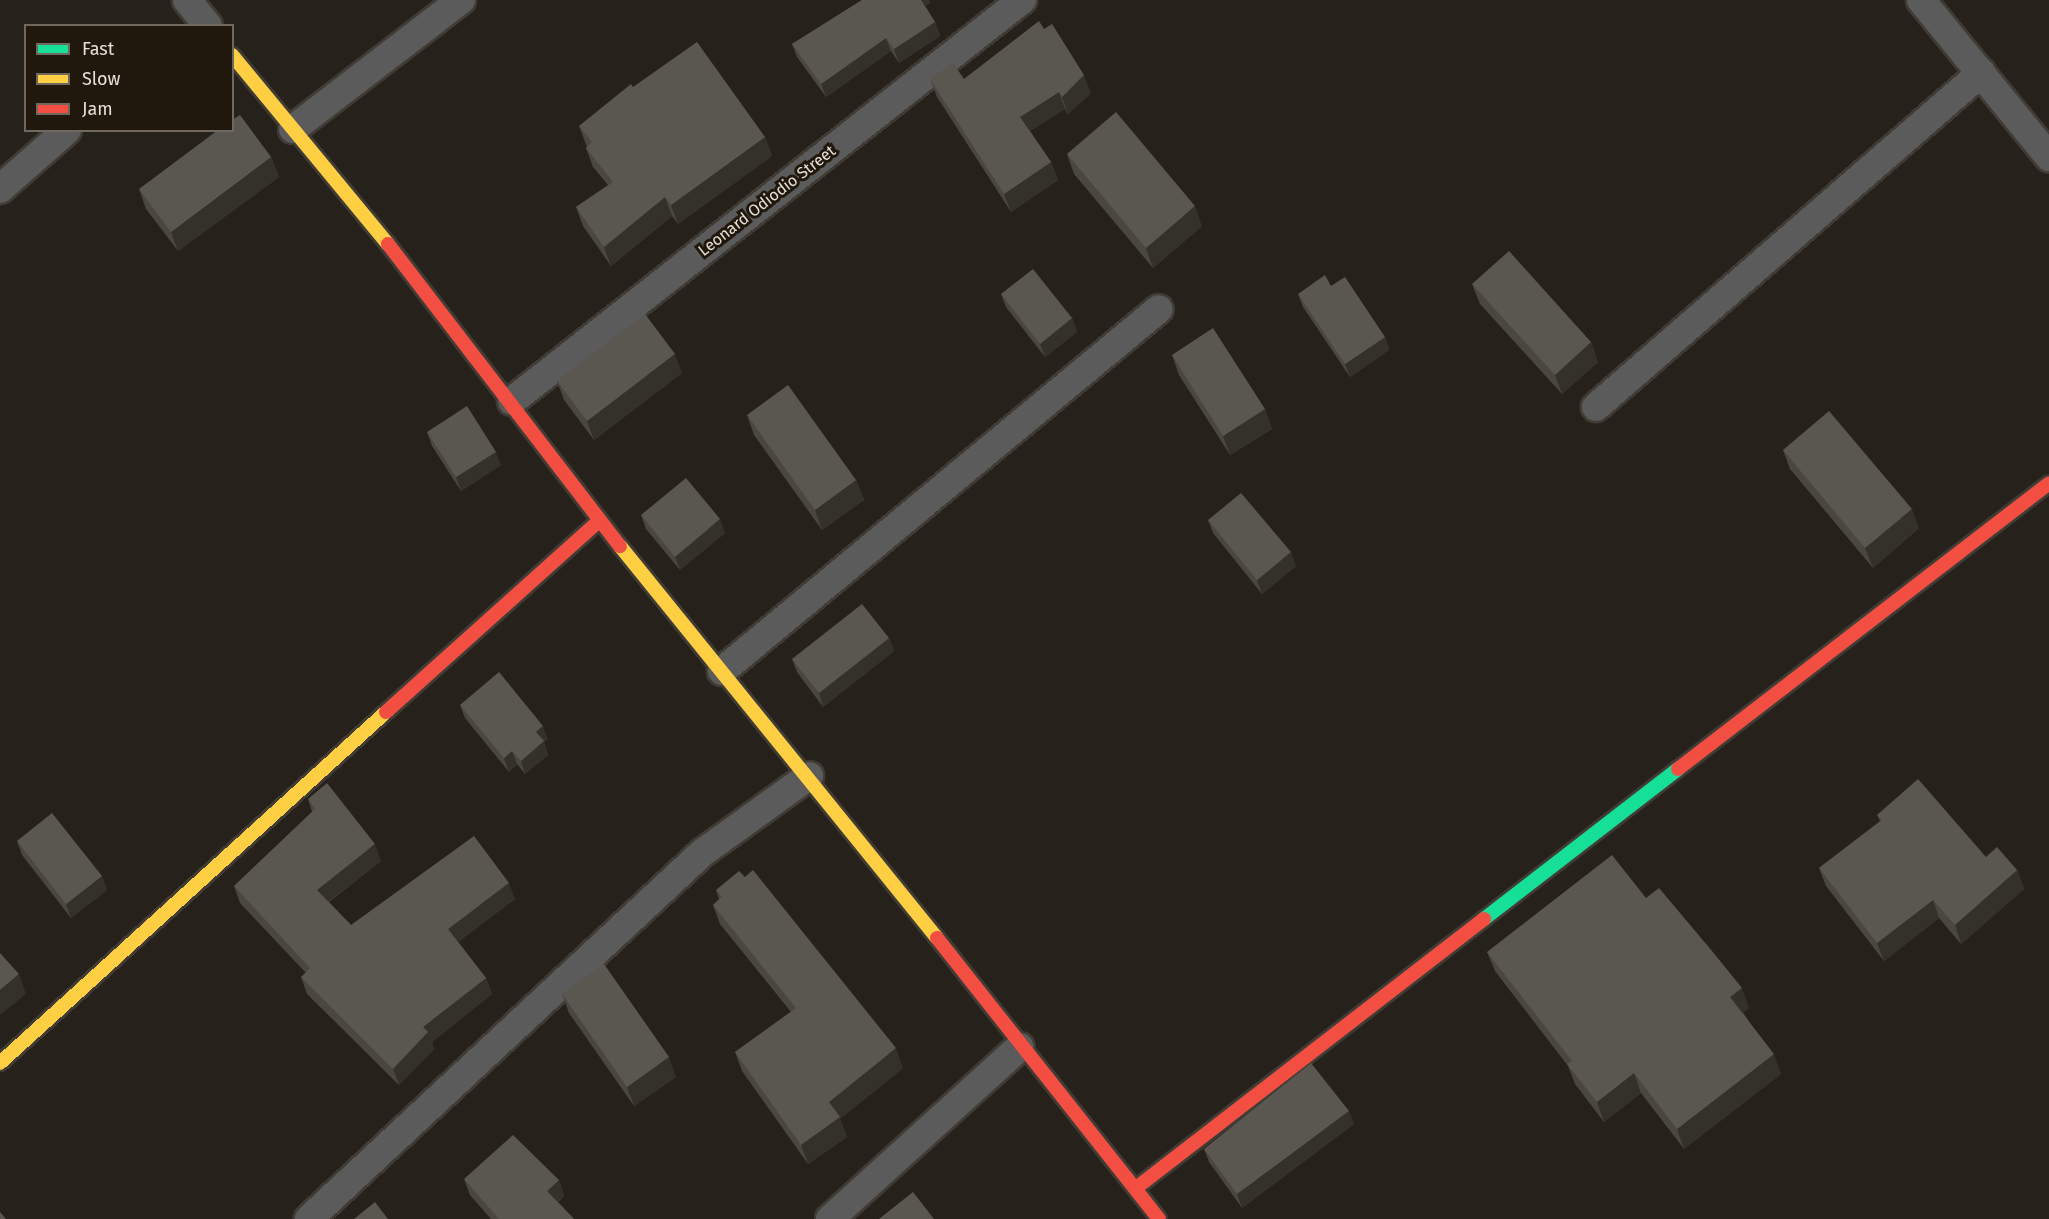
<!DOCTYPE html>
<html>
<head>
<meta charset="utf-8">
<style>
  body { margin:0 }
  #map { position:relative; width:2049px; height:1219px; overflow:hidden; background:#26211a; font-family:"Fira Sans",sans-serif }
  div>[style] { position:absolute }
  [style*='--x'] { left:calc(var(--x)*1px); top:calc(var(--y)*1px); width:calc(var(--w)*1px); rotate:calc(var(--a)*1deg) }
  .roads { filter:drop-shadow(2px 0 #403c35) drop-shadow(-2px 0 #403c35) drop-shadow(0 2px #403c35) drop-shadow(0 -2px #403c35) }
  .street>* { height:28px; margin:-14px; padding:0 14px; transform-origin:14px; border-radius:14px; background:#5c5b5b }
  .fast>* { height:14px; margin:-7px; padding:0 7px; transform-origin:7px; border-radius:7px; background:#16e098 }
  .slow>* { height:14px; margin:-7px; padding:0 7px; transform-origin:7px; border-radius:7px; background:#ffcf43 }
  .jam>* { height:14px; margin:-7px; padding:0 7px; transform-origin:7px; border-radius:7px; background:#f24e42 }
  .wall>* { inset:0; background:#4a4640 }
  .shaded-wall>* { inset:0; background:#34312a }
  .building>* { inset:0; background:#5a5751 }
  span { translate:-50% -50%; white-space:nowrap; text-align:center; line-height:1.15; -webkit-text-stroke:6px #20180d; paint-order:stroke }
  .street-label { font-size:16px; color:#e4dfd7 }
  .legend { position:absolute; left:24px; top:24px; width:210px; height:108px; box-sizing:border-box; background:#20180d; border:2px solid #6e685e; margin:0; padding:8px 10px; list-style:none; font-size:18px; color:#e4dfd7 }
  .legend li { display:flex; align-items:center; gap:12px; height:30px }
  .legend b { width:30px; border:2px solid #6e685e }
</style>
</head>
<body>
<div id="map">
  <div class="roads">
    <div class="street">
      <i style="--x:187;--y:0;--w:33;--a:51"></i>
      <i style="--x:1921;--y:0;--w:203;--a:50.8"></i>
      <i style="--x:293;--y:129;--w:212;--a:-37.5"></i>
      <i style="--x:0;--y:189;--w:89;--a:-41.4"></i>
      <i style="--x:512;--y:401;--w:649;--a:-38.18"></i>
      <i style="--x:1596;--y:407;--w:510;--a:-40.94"></i>
      <i style="--x:722;--y:671;--w:567;--a:-39.64"></i>
      <i style="--x:309;--y:1219;--w:537;--a:-42.96"></i>
      <i style="--x:702;--y:853;--w:132;--a:-35.7"></i>
      <i style="--x:830;--y:1219;--w:256;--a:-42.2"></i>
    </div>
    <div class="fast">
      <i style="--x:1484;--y:919;--w:245;--a:-37.7"></i>
    </div>
    <div class="slow">
      <i style="--x:232;--y:55;--w:245;--a:50.5"></i>
      <i style="--x:620;--y:546;--w:504;--a:51.04"></i>
      <i style="--x:0;--y:1063;--w:522;--a:-42.28"></i>
    </div>
    <div class="jam">
      <i style="--x:388;--y:244;--w:381;--a:52.5"></i>
      <i style="--x:386;--y:712;--w:286;--a:-41.9"></i>
      <i style="--x:1678;--y:769;--w:468;--a:-37.6"></i>
      <i style="--x:937;--y:938;--w:358;--a:51.7"></i>
      <i style="--x:1136;--y:1188;--w:440;--a:-37.7"></i>
    </div>
  </div>
  <div class="wall">
    <i style="clip-path:polygon(862px 0,929px 0,930px 3px,925px 6px,935px 22px,940px 36px,899px 63px,891px 51px,826px 97px,797px 57px,792px 44px)"></i>
    <i style="clip-path:polygon(930px 79px,964px 79px,1091px 93px,1068px 114px,1065px 109px,1030px 131px,1051px 162px,1058px 180px,1011px 212px,937px 97px)"></i>
    <i style="clip-path:polygon(633px 87px,765px 137px,772px 156px,678px 224px,672px 216px,611px 266px,583px 226px,576px 207px,608px 185px,593px 167px,586px 148px,587px 147px,579px 126px)"></i>
    <i style="clip-path:polygon(1067px 154px,1202px 226px,1153px 268px,1074px 174px)"></i>
    <i style="clip-path:polygon(271px 157px,279px 177px,178px 251px,146px 209px,139px 189px)"></i>
    <i style="clip-path:polygon(1472px 284px,1591px 342px,1598px 362px,1562px 394px,1480px 304px)"></i>
    <i style="clip-path:polygon(1001px 294px,1072px 318px,1077px 332px,1045px 357px,1006px 307px)"></i>
    <i style="clip-path:polygon(1298px 294px,1385px 337px,1389px 350px,1350px 377px,1303px 307px)"></i>
    <i style="clip-path:polygon(1172px 355px,1265px 409px,1272px 429px,1230px 455px,1179px 375px)"></i>
    <i style="clip-path:polygon(682px 373px,594px 440px,564px 400px,557px 381px)"></i>
    <i style="clip-path:polygon(747px 415px,856px 480px,864px 500px,822px 530px,754px 435px)"></i>
    <i style="clip-path:polygon(427px 432px,501px 465px,461px 491px,432px 446px)"></i>
    <i style="clip-path:polygon(1783px 450px,1919px 528px,1873px 568px,1790px 469px)"></i>
    <i style="clip-path:polygon(641px 515px,725px 533px,680px 570px,646px 529px)"></i>
    <i style="clip-path:polygon(1208px 520px,1296px 566px,1262px 594px,1213px 533px)"></i>
    <i style="clip-path:polygon(889px 638px,894px 651px,823px 707px,797px 672px,792px 659px)"></i>
    <i style="clip-path:polygon(460px 705px,548px 739px,544px 742px,548px 755px,525px 774px,517px 764px,509px 772px,465px 718px)"></i>
    <i style="clip-path:polygon(308px 799px,381px 861px,329px 902px,351px 925px,515px 899px,458px 942px,486px 978px,492px 994px,432px 1042px,434px 1049px,399px 1085px,307px 994px,301px 977px,306px 973px,240px 903px,234px 886px,312px 812px)"></i>
    <i style="clip-path:polygon(1877px 815px,1986px 857px,2017px 870px,2024px 889px,1961px 944px,1939px 918px,1884px 961px,1826px 886px,1819px 868px,1880px 821px)"></i>
    <i style="clip-path:polygon(17px 841px,102px 876px,107px 890px,71px 918px,22px 855px)"></i>
    <i style="clip-path:polygon(716px 890px,903px 1068px,840px 1119px,847px 1137px,808px 1164px,742px 1071px,735px 1052px,791px 1012px,720px 924px,713px 905px,719px 899px)"></i>
    <i style="clip-path:polygon(1646px 898px,1749px 1008px,1743px 1012px,1781px 1074px,1684px 1149px,1641px 1093px,1604px 1122px,1575px 1084px,1568px 1066px,1495px 971px,1487px 952px)"></i>
    <i style="clip-path:polygon(562px 994px,676px 1077px,634px 1106px,569px 1013px)"></i>
    <i style="clip-path:polygon(1354px 1124px,1242px 1208px,1209px 1162px,1204px 1149px)"></i>
    <i style="clip-path:polygon(464px 1179px,559px 1180px,564px 1196px,558px 1202px,574px 1219px,491px 1219px,470px 1195px)"></i>
  </div>
  <div class="shaded-wall">
    <i style="clip-path:polygon(919px 0,929px 0,930px 3px,922px 8px)"></i>
    <i style="clip-path:polygon(935px 22px,940px 36px,899px 63px,894px 49px)"></i>
    <i style="clip-path:polygon(886px 38px,891px 51px,826px 97px,821px 84px)"></i>
    <i style="clip-path:polygon(1084px 75px,1091px 93px,1068px 114px,1062px 97px)"></i>
    <i style="clip-path:polygon(1059px 92px,1065px 109px,1026px 134px,1020px 117px)"></i>
    <i style="clip-path:polygon(765px 137px,772px 156px,678px 224px,671px 205px)"></i>
    <i style="clip-path:polygon(271px 157px,279px 177px,178px 251px,171px 232px)"></i>
    <i style="clip-path:polygon(1051px 162px,1058px 180px,1011px 212px,1004px 194px)"></i>
    <i style="clip-path:polygon(665px 197px,672px 216px,611px 266px,604px 247px)"></i>
    <i style="clip-path:polygon(1195px 206px,1202px 226px,1153px 268px,1146px 248px)"></i>
    <i style="clip-path:polygon(1072px 318px,1077px 332px,1045px 357px,1040px 344px)"></i>
    <i style="clip-path:polygon(1385px 337px,1389px 350px,1350px 377px,1345px 364px)"></i>
    <i style="clip-path:polygon(1591px 342px,1598px 362px,1562px 394px,1555px 375px)"></i>
    <i style="clip-path:polygon(675px 354px,682px 373px,594px 440px,587px 421px)"></i>
    <i style="clip-path:polygon(1265px 409px,1272px 429px,1230px 455px,1223px 436px)"></i>
    <i style="clip-path:polygon(496px 452px,501px 465px,461px 491px,456px 477px)"></i>
    <i style="clip-path:polygon(856px 480px,864px 500px,822px 530px,815px 510px)"></i>
    <i style="clip-path:polygon(1912px 509px,1919px 528px,1873px 568px,1865px 548px)"></i>
    <i style="clip-path:polygon(720px 519px,725px 533px,680px 570px,675px 557px)"></i>
    <i style="clip-path:polygon(1291px 552px,1296px 566px,1262px 594px,1257px 580px)"></i>
    <i style="clip-path:polygon(889px 638px,894px 651px,823px 707px,819px 693px)"></i>
    <i style="clip-path:polygon(543px 726px,548px 739px,544px 742px,548px 755px,525px 774px,521px 761px,536px 732px)"></i>
    <i style="clip-path:polygon(512px 751px,517px 764px,509px 772px,504px 758px)"></i>
    <i style="clip-path:polygon(375px 844px,381px 861px,323px 906px,317px 890px)"></i>
    <i style="clip-path:polygon(2017px 870px,2024px 889px,1961px 944px,1955px 925px)"></i>
    <i style="clip-path:polygon(102px 876px,107px 890px,71px 918px,66px 904px)"></i>
    <i style="clip-path:polygon(509px 883px,515px 899px,454px 945px,448px 929px)"></i>
    <i style="clip-path:polygon(1933px 900px,1939px 918px,1884px 961px,1877px 943px)"></i>
    <i style="clip-path:polygon(19px 974px,26px 994px,0 1015px,0 990px)"></i>
    <i style="clip-path:polygon(486px 978px,492px 994px,432px 1042px,434px 1049px,399px 1085px,393px 1069px,423px 1027px)"></i>
    <i style="clip-path:polygon(1742px 988px,1749px 1008px,1738px 1016px,1730px 997px)"></i>
    <i style="clip-path:polygon(896px 1048px,903px 1068px,840px 1119px,847px 1137px,808px 1164px,801px 1145px,829px 1102px)"></i>
    <i style="clip-path:polygon(1774px 1054px,1781px 1074px,1684px 1149px,1677px 1129px)"></i>
    <i style="clip-path:polygon(669px 1057px,676px 1077px,634px 1106px,627px 1087px)"></i>
    <i style="clip-path:polygon(1634px 1073px,1641px 1093px,1604px 1122px,1597px 1102px)"></i>
    <i style="clip-path:polygon(1349px 1111px,1354px 1124px,1242px 1208px,1237px 1194px)"></i>
    <i style="clip-path:polygon(559px 1180px,564px 1196px,552px 1206px,547px 1191px)"></i>
  </div>
  <div class="building">
    <i style="clip-path:polygon(862px 0,921px 0,935px 22px,894px 49px,886px 38px,821px 84px,792px 44px)"></i>
    <i style="clip-path:polygon(1039px 21px,1044px 29px,1052px 24px,1084px 75px,1062px 97px,1059px 92px,1020px 117px,1051px 162px,1004px 194px,930px 79px,953px 63px,964px 79px)"></i>
    <i style="clip-path:polygon(697px 42px,765px 137px,671px 205px,665px 197px,604px 247px,576px 207px,613px 182px,586px 148px,592px 142px,579px 126px,631px 84px,633px 87px)"></i>
    <i style="clip-path:polygon(1116px 112px,1195px 206px,1146px 248px,1067px 154px)"></i>
    <i style="clip-path:polygon(240px 115px,271px 157px,171px 232px,139px 189px,218px 130px,232px 130px,232px 120px)"></i>
    <i style="clip-path:polygon(1509px 251px,1591px 342px,1555px 375px,1472px 284px)"></i>
    <i style="clip-path:polygon(1033px 269px,1072px 318px,1040px 344px,1001px 294px)"></i>
    <i style="clip-path:polygon(1325px 275px,1331px 286px,1345px 277px,1385px 337px,1345px 364px,1298px 294px)"></i>
    <i style="clip-path:polygon(645px 314px,675px 354px,587px 421px,557px 381px)"></i>
    <i style="clip-path:polygon(1213px 328px,1265px 409px,1223px 436px,1172px 355px)"></i>
    <i style="clip-path:polygon(788px 385px,856px 480px,815px 510px,747px 415px)"></i>
    <i style="clip-path:polygon(467px 406px,496px 452px,456px 477px,427px 432px)"></i>
    <i style="clip-path:polygon(1829px 411px,1912px 509px,1865px 548px,1783px 450px)"></i>
    <i style="clip-path:polygon(686px 478px,720px 519px,675px 557px,641px 515px)"></i>
    <i style="clip-path:polygon(1241px 493px,1291px 552px,1257px 580px,1208px 520px)"></i>
    <i style="clip-path:polygon(862px 604px,889px 638px,819px 693px,792px 659px)"></i>
    <i style="clip-path:polygon(499px 672px,543px 726px,536px 732px,544px 741px,521px 761px,512px 751px,504px 758px,460px 705px)"></i>
    <i style="clip-path:polygon(1918px 779px,1986px 857px,1997px 847px,2017px 870px,1955px 925px,1933px 900px,1877px 943px,1819px 868px,1882px 820px,1877px 815px)"></i>
    <i style="clip-path:polygon(327px 783px,375px 844px,317px 890px,351px 925px,474px 836px,509px 883px,448px 929px,486px 978px,423px 1027px,428px 1032px,393px 1069px,301px 977px,310px 968px,234px 886px,315px 809px,308px 799px)"></i>
    <i style="clip-path:polygon(52px 813px,102px 876px,66px 904px,17px 841px)"></i>
    <i style="clip-path:polygon(1612px 855px,1646px 898px,1659px 888px,1712px 951px,1742px 988px,1730px 997px,1774px 1054px,1677px 1129px,1634px 1073px,1597px 1102px,1567px 1064px,1572px 1061px,1487px 952px)"></i>
    <i style="clip-path:polygon(753px 870px,896px 1048px,829px 1102px,840px 1117px,801px 1145px,735px 1052px,796px 1008px,713px 905px,722px 897px,716px 890px,739px 871px,745px 877px)"></i>
    <i style="clip-path:polygon(0 953px,19px 974px,0 990px)"></i>
    <i style="clip-path:polygon(604px 964px,669px 1057px,627px 1087px,562px 994px)"></i>
    <i style="clip-path:polygon(1311px 1063px,1349px 1111px,1237px 1194px,1204px 1149px)"></i>
    <i style="clip-path:polygon(513px 1135px,559px 1180px,547px 1191px,574px 1219px,499px 1219px,464px 1179px)"></i>
    <i style="clip-path:polygon(913px 1192px,934px 1219px,879px 1219px)"></i>
    <i style="clip-path:polygon(375px 1202px,388px 1219px,354px 1219px)"></i>
    <i style="clip-path:polygon(0 1212px,6px 1219px,0 1219px)"></i>
  </div>
  <div class="street-label">
    <span style="left:767px;top:201px;rotate:-38deg">Leonard Odiodio Street</span>
  </div>
  <ul class="legend">
  <li><b style="height:8px;background:#16e098"></b>Fast</li>
  <li><b style="height:8px;background:#ffcf43"></b>Slow</li>
  <li><b style="height:8px;background:#f24e42"></b>Jam</li>
  </ul>
</div>
</body>
</html>
